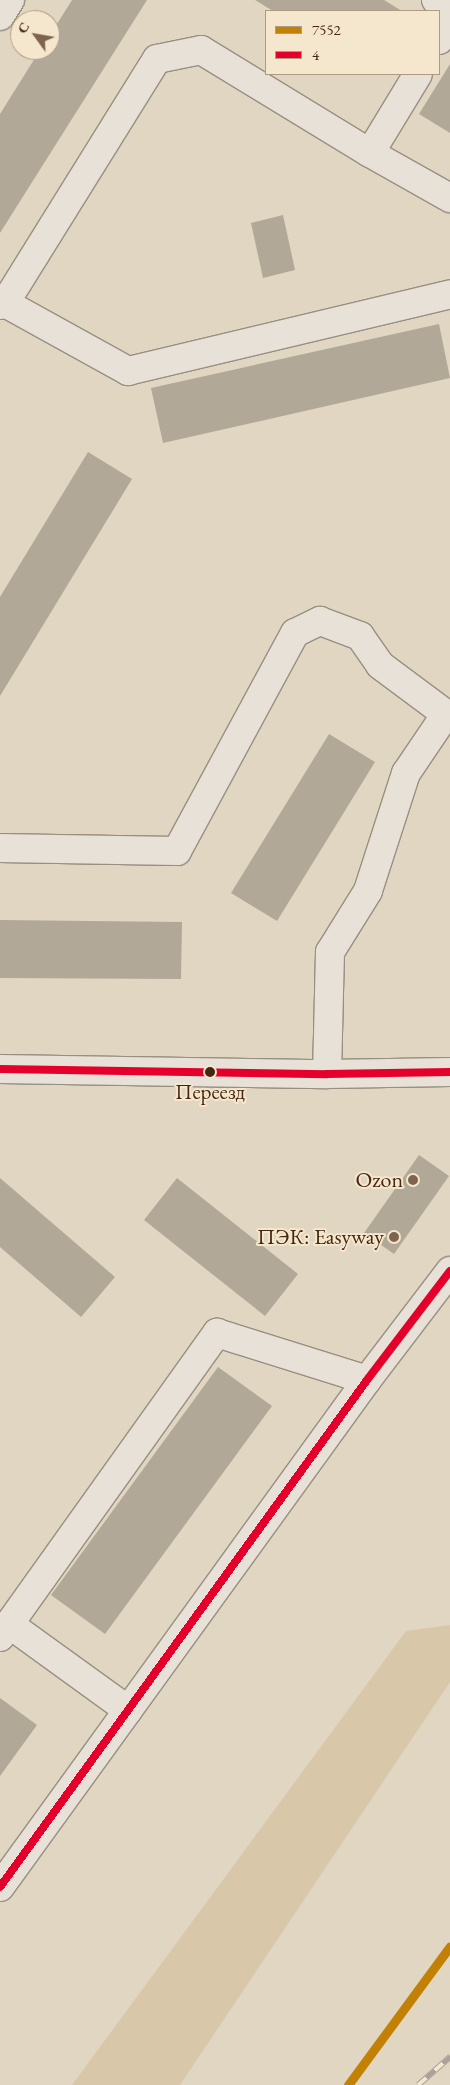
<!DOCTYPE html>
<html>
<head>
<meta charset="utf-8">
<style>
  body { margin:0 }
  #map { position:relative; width:450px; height:2085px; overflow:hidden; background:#e1d6c1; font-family:"EB Garamond",serif }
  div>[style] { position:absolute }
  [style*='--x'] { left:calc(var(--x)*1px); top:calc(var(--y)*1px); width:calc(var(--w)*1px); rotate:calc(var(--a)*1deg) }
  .green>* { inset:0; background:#d9c7aa }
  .building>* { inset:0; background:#b2a898 }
  .roads { filter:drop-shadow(1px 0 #998f81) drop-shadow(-1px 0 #998f81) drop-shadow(0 1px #998f81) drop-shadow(0 -1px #998f81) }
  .minor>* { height:28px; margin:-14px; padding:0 14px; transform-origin:14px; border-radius:14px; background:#e7e1d7 }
  .rail>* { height:5.5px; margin-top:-2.75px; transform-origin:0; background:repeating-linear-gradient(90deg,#f5e6ce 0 11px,#aaa298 0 22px); box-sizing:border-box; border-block:1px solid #aaa298 }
  .bus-1>* { height:8px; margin:-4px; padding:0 4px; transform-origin:4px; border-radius:4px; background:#e4002b }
  .rail-1>* { height:9px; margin:-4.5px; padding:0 4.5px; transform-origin:4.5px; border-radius:4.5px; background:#c28005 }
  .dots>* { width:14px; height:14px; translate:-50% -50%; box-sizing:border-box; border:2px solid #f5e6ce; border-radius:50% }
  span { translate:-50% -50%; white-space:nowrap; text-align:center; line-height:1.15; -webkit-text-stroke:4px #f5e6ce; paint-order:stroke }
  .bus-label { font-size:21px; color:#452711 }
  .poi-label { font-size:22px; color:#452711 }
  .right { translate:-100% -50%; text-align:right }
  .legend { position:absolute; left:265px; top:10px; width:175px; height:65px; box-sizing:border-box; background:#f5e6ce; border:1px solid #af9a82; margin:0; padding:6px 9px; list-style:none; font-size:15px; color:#452711 }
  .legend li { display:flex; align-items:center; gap:10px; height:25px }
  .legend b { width:25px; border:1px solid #af9a82 }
  .north { position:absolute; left:10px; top:10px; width:50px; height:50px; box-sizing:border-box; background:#f5e6ce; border:1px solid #af9a82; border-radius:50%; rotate:302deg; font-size:14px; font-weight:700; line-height:20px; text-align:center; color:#452711 }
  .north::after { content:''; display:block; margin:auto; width:18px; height:22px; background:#7c644f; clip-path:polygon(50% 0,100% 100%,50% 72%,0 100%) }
</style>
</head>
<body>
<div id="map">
  <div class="green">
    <i style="clip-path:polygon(450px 1625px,450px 1682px,180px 2085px,72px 2085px,406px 1631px)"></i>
  </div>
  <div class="building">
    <i style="clip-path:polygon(72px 0,147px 0,0 233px,0 114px,40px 50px,50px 50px,50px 35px)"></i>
    <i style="clip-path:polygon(255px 0,384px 0,402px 11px,273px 11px)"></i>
    <i style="clip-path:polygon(450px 64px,450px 133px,419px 114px)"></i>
    <i style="clip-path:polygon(283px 215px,295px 270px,263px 278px,251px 223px)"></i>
    <i style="clip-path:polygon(439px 324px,450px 378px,163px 443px,151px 388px)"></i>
    <i style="clip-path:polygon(88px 452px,132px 479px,0 696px,0 597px)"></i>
    <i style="clip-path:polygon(329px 734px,375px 762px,277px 921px,231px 893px)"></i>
    <i style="clip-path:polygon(0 920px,182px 922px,181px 979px,0 978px)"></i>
    <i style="clip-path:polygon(419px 1155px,449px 1176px,394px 1254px,364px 1233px)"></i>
    <i style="clip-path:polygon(0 1178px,115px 1277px,81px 1317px,0 1247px)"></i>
    <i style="clip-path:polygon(177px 1178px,298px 1274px,265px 1316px,144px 1220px)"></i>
    <i style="clip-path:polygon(218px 1367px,272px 1406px,105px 1634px,51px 1595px)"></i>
    <i style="clip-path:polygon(0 1698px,37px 1725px,0 1776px)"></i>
  </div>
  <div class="roads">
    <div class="minor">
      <i style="--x:436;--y:0;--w:16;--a:30"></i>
      <i style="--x:0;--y:16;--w:19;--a:-58"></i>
      <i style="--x:439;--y:40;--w:22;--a:-60"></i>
      <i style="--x:370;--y:153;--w:92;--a:-58.7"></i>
      <i style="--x:5;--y:303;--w:141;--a:28.9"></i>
      <i style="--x:128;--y:371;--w:331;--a:-13.4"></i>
      <i style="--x:0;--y:305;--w:5;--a:-22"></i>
      <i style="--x:5;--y:303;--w:287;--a:-58.1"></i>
      <i style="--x:157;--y:59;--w:45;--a:-11.6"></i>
      <i style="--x:201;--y:50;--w:198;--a:31.4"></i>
      <i style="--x:370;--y:153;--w:92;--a:29.4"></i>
      <i style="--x:0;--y:848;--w:177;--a:1"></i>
      <i style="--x:177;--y:851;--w:248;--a:-61.6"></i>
      <i style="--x:295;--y:633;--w:28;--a:-26"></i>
      <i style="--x:320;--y:621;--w:43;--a:20.6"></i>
      <i style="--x:360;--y:636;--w:35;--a:55"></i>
      <i style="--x:380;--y:665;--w:82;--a:36.6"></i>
      <i style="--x:446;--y:714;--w:71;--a:124.1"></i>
      <i style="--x:406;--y:773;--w:124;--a:107.9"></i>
      <i style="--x:368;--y:891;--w:72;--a:121.9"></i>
      <i style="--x:330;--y:952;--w:122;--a:91.4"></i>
      <i style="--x:0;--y:1069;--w:327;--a:0.9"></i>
      <i style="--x:327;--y:1074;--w:123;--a:-0.9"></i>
      <i style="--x:9;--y:1624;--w:147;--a:35.9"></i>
      <i style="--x:0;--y:1637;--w:374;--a:-54.5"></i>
      <i style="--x:217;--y:1333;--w:157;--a:17.4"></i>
      <i style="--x:0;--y:1887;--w:626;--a:-54.1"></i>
      <i style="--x:367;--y:1380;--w:137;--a:-52.7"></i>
    </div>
  </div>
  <div class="rail">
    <i style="--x:418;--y:2085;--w:43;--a:-41.2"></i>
  </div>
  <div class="bus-1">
    <i style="--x:0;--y:1069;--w:327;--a:0.9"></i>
    <i style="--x:327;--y:1074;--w:123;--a:-0.9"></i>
    <i style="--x:0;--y:1887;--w:626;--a:-54.1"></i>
    <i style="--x:367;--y:1380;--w:137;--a:-52.7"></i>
  </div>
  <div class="rail-1">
    <i style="--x:348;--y:2085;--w:172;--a:-53.7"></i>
  </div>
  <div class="dots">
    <i style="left:210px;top:1072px;background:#452711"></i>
    <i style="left:413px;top:1180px;background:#7c644f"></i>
    <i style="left:394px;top:1237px;background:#7c644f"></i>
  </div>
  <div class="bus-label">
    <span style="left:210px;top:1092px">Переезд</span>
  </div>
  <div class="poi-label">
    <span class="right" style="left:403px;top:1180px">Ozon</span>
    <span class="right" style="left:384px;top:1237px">ПЭК: Easyway</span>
  </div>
  <ul class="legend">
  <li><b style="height:6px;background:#c28005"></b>7552</li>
  <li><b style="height:6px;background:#e4002b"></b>4</li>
  </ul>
  <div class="north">С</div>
</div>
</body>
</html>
